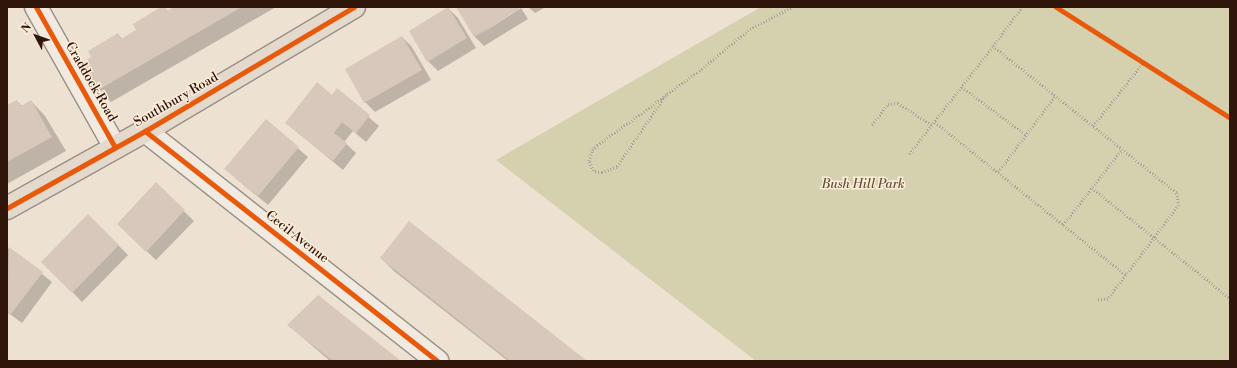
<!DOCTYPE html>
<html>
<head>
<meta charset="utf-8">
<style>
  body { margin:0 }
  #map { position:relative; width:1237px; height:368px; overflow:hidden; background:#ede1d1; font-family:"Libre Bodoni",serif }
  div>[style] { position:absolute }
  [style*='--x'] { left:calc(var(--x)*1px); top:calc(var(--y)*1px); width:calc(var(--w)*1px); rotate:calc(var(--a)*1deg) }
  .green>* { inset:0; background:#d5d0ae }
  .shadow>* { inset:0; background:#0003 }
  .building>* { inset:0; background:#d8c8bc }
  .path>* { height:2.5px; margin-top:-1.25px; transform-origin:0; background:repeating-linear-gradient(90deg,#aba39b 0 1px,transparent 0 3px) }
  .roads { filter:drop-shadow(1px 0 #998f85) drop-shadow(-1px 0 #998f85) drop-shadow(0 1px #998f85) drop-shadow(0 -1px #998f85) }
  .minor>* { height:22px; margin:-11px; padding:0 11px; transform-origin:11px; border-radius:11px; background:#f0eae1 }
  .primary>* { height:22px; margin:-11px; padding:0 11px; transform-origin:11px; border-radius:11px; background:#e3d9cc }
  .cycleway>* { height:5px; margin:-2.5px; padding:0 2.5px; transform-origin:2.5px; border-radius:2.5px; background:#e8590c }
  span { translate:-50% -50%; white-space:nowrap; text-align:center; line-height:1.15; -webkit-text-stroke:3px #fcedd9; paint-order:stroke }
  .street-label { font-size:13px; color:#30150b }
  .park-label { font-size:13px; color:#63523a; font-style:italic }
  .frame { position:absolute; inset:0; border:8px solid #30150b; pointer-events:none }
  .north { position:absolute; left:16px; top:16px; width:40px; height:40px; -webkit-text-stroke:3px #fcedd9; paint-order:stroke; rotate:311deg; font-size:11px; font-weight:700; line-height:16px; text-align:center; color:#30150b }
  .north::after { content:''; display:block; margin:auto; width:14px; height:18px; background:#30150b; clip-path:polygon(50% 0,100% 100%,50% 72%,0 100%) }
</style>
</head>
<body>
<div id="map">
  <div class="green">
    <i style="clip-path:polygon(761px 7px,1230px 7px,1230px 361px,756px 361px,496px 160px)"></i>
  </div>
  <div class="shadow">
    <i style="clip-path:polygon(163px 7px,168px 11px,176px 7px,276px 7px,111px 102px,99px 89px,92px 57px,118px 34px,122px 39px,138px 30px)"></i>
    <i style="clip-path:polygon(457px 7px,520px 7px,476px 37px,521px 8px,528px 19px,484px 46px,474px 36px)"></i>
    <i style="clip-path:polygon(528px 7px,546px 7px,535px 13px)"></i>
    <i style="clip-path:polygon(448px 8px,458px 18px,476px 48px,438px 71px,428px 61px,410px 32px)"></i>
    <i style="clip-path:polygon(402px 37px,412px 47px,431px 80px,375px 112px,365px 102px)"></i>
    <i style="clip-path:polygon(337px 90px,379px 126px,366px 142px,353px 131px,344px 142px,356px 153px,343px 170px,286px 123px,332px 96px)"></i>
    <i style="clip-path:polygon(17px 101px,22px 106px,31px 101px,45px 116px,66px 151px,7px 184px,7px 107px)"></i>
    <i style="clip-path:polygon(266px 121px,308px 157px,268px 205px,235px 178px)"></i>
    <i style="clip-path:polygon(156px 184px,194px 221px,156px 260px,118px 224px)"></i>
    <i style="clip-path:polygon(88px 215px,128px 255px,82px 302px,43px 262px)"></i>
    <i style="clip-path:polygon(9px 248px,52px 282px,22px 323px,7px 312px,7px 251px)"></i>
    <i style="clip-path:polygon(381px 258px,585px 361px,508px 361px,395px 272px)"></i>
    <i style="clip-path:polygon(288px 325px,399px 361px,330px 361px)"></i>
  </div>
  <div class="building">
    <i style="clip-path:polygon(161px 7px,165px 7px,167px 11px,174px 7px,242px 7px,98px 90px,82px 62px,91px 57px,88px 51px,118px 33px,121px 39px,136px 30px,133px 24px)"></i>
    <i style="clip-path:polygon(448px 7px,467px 38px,427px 62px,409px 31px)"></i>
    <i style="clip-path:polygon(456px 7px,518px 7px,519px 9px,474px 37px)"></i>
    <i style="clip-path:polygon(402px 36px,422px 70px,364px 103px,345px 69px)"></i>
    <i style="clip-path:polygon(317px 82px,332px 95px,337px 88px,370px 115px,356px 133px,342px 122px,334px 133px,347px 143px,333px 161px,285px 123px)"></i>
    <i style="clip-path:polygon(17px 100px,21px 106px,31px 100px,52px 137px,7px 162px,7px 105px)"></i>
    <i style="clip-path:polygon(266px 119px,299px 147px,258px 196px,224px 169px)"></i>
    <i style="clip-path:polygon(156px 182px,185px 210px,146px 252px,117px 224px)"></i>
    <i style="clip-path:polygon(88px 214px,119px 245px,72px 293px,41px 262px)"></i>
    <i style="clip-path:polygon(409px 221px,587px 361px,510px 361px,380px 258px)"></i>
    <i style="clip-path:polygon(9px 247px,43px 272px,11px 314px,7px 311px)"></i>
    <i style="clip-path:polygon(318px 295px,401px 361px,333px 361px,287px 325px)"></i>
  </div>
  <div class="path">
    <i style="--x:993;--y:46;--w:49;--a:-53.4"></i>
    <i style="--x:962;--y:87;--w:79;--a:36.7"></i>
    <i style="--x:667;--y:94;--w:88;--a:124.4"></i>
    <i style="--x:617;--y:167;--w:16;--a:158"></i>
    <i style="--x:602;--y:173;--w:9;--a:-167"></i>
    <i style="--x:593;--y:171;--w:11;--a:-112"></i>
    <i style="--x:589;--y:161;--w:11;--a:-75"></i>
    <i style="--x:592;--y:150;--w:7;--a:-45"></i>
    <i style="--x:597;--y:145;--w:60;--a:-35.5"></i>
    <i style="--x:646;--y:110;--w:26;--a:-37"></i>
    <i style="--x:667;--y:94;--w:39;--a:-36"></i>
    <i style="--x:699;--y:71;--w:66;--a:-39.5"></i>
    <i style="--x:750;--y:29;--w:47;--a:-27.6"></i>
    <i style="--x:935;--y:122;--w:245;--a:38.7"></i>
    <i style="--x:872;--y:125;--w:26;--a:-53"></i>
    <i style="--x:888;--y:104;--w:10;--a:-6"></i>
    <i style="--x:898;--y:103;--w:40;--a:32.9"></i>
    <i style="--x:1093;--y:126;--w:80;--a:-51.6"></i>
    <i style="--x:909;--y:154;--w:137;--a:-52.1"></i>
    <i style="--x:993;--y:46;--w:236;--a:38.6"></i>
    <i style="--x:1177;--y:193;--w:12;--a:81"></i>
    <i style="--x:1179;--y:205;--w:40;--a:127"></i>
    <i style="--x:1155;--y:237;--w:78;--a:127.2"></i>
    <i style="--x:1108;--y:299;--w:12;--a:175"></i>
    <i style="--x:998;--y:172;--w:95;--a:-53.1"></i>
    <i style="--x:1092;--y:188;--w:176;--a:38.6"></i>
    <i style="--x:1063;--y:225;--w:96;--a:-52.2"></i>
  </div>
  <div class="roads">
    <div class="minor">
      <i style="--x:36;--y:7;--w:161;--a:60.6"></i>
      <i style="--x:145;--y:131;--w:372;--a:38.2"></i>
    </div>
    <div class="primary">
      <i style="--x:7;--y:208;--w:158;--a:-29.2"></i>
      <i style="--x:145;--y:131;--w:243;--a:-30.7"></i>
    </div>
  </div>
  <div class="cycleway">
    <i style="--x:36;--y:7;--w:161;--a:60.6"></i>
    <i style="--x:1056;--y:7;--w:206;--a:32.5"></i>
    <i style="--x:145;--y:131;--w:372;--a:38.2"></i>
    <i style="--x:7;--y:208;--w:158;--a:-29.2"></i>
    <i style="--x:145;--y:131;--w:243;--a:-30.7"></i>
  </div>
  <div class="street-label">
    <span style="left:91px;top:82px;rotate:60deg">Craddock Road</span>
    <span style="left:176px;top:100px;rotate:-30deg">Southbury Road</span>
    <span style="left:297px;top:237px;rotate:38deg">Cecil Avenue</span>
  </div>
  <div class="park-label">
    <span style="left:863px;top:184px">Bush Hill Park</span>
  </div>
  <div class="frame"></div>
  <div class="north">N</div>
</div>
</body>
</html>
